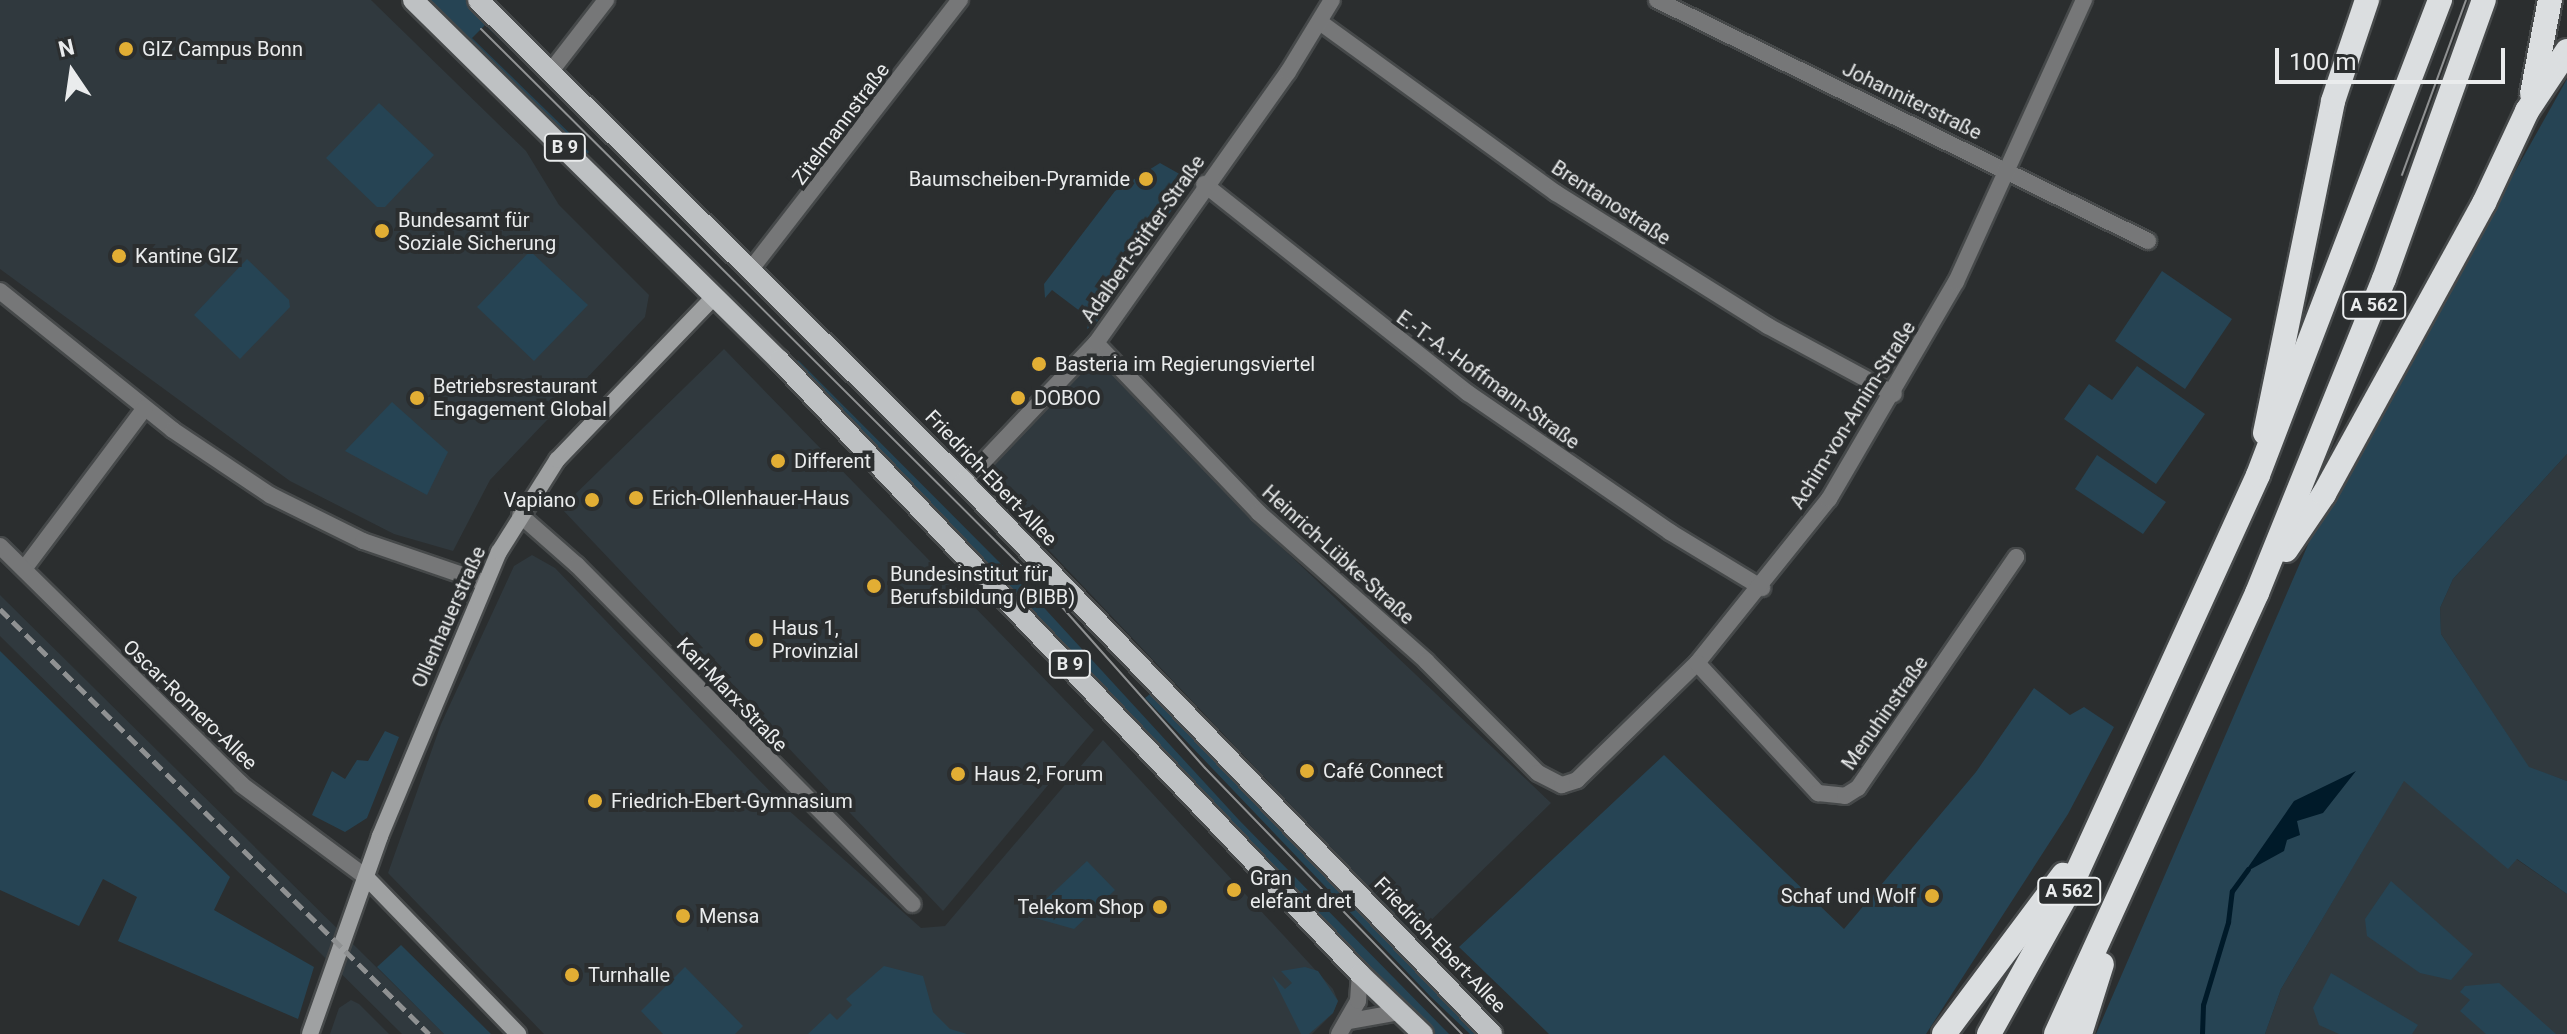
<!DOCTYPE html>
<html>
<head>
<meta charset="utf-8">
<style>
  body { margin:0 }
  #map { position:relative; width:2567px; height:1034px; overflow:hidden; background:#2b2e2f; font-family:Roboto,sans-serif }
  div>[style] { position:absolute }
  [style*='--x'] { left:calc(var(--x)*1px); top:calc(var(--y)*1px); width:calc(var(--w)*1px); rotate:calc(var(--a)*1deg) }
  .built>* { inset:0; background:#30393e }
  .green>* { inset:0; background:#264454 }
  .water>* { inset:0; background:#001a29 }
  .stream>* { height:5px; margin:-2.5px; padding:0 2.5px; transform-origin:2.5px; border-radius:2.5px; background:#001a29 }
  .roads { filter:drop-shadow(2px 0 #46494a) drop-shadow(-2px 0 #46494a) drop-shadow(0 2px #46494a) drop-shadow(0 -2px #46494a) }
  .minor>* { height:16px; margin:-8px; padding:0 8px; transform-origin:8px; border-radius:8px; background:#767778 }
  .tertiary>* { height:16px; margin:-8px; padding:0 8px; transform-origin:8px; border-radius:8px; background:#767778 }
  .secondary>* { height:16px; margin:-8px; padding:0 8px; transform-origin:8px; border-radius:8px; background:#9fa1a2 }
  .primary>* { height:20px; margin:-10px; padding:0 10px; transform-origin:10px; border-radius:10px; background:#bec1c3 }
  .motorway>* { height:24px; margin:-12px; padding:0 12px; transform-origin:12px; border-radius:12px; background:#dbdee0 }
  .tram>* { height:2px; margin:-1px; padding:0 1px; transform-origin:1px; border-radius:1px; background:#8f9192 }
  .rail>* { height:5px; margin-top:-2.5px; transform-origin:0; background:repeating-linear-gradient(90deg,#8f9192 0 12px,transparent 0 18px) }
  .dots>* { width:22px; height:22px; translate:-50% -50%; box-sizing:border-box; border:4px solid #2b2e2f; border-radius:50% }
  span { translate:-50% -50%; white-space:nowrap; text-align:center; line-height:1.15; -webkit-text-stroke:8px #2b2e2f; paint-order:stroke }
  .shield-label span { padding:2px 6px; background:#2b2e2f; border:2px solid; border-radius:6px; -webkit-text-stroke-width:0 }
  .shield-label { font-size:18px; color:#eaeced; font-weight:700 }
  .poi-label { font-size:20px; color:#eaeced }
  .left { translate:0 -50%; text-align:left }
  .right { translate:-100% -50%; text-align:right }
  .street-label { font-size:20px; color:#eaeced }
  .north { position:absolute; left:32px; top:32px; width:80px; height:80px; -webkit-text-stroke:6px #2b2e2f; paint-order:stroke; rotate:347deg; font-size:22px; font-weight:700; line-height:32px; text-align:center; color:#eaeced }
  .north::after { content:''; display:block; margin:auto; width:28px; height:36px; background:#eaeced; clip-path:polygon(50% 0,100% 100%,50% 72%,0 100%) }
  .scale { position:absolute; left:2275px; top:48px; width:230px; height:36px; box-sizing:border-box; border:4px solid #eaeced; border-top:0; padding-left:10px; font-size:24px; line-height:28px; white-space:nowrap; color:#eaeced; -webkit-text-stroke:6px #2b2e2f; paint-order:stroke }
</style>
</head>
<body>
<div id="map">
  <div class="built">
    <i style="clip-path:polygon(0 0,371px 0,526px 151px,559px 205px,649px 295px,645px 317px,490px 480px,453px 551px,394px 534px,290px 481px,0 269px)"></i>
    <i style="clip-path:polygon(724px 349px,1094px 730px,943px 911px,561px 508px)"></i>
    <i style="clip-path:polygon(1090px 360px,1101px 361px,1255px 522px,1551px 803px,1415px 936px,990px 488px,988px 475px,994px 463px)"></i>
    <i style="clip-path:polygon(2567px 454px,2567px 781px,2529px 768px,2441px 634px,2440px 608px,2453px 579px)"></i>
    <i style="clip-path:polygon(532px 555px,555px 568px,786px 808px,921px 928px,945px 926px,1103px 740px,1333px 989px,1338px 1001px,1333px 1013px,1312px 1034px,544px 1034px,388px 873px,441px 724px,514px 566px)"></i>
    <i style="clip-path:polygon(0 595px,444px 1034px,402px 1034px,0 636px)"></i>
    <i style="clip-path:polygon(2404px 780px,2508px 868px,2516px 859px,2567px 894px,2567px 1034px,2265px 1034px,2281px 989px)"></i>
    <i style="clip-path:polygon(351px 1000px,359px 1004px,389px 1034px,330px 1034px,339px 1008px)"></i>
  </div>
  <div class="green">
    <i style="clip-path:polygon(424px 0,467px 0,606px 135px,602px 139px,485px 25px,472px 38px,589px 152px,586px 155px)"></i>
    <i style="clip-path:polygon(2567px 79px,2567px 454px,2453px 579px,2440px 608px,2441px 634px,2529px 767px,2567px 781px,2567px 894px,2517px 859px,2508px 869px,2404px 781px,2281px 989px,2265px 1034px,2096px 1034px,2316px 526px)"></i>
    <i style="clip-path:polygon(379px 103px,434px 155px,385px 207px,377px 207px,326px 158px)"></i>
    <i style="clip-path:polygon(1160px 163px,1192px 181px,1144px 250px,1139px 248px,1096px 324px,1087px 329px,1089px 318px,1052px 290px,1045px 298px,1044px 284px,1115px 191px)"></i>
    <i style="clip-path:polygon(530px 251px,588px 305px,534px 361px,477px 307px)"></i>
    <i style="clip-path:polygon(247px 259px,289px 300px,290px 307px,240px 359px,194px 315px)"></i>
    <i style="clip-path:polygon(2162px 271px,2232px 319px,2185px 389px,2115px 341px)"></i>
    <i style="clip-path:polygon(798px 360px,1036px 599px,1239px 820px,1449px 1034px,1431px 1034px,1312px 913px,794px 365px)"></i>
    <i style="clip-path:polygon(2137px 366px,2205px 414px,2156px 484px,2064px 419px,2089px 384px,2112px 400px)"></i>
    <i style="clip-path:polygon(392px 402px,448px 452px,427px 495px,345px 451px)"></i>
    <i style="clip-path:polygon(2097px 455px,2166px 502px,2143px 534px,2075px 489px)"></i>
    <i style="clip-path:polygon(0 651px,230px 877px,214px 910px,314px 967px,298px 1019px,118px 941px,137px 897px,103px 879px,79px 926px,0 890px)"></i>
    <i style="clip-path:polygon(2034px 688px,2070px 715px,2084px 707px,2114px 727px,2068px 814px,1926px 1034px,1549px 1034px,1459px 947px,1664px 755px,1844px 929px,1976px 772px)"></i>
    <i style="clip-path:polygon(1150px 694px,1436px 990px,1480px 1034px,1470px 1034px,1430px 996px,1145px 698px)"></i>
    <i style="clip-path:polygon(385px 731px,399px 737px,367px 818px,345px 832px,312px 815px,332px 771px,345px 779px,357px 760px,368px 761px)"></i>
    <i style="clip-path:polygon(1087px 861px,1115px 890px,1074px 929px,1028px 916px)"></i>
    <i style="clip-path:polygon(2391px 881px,2473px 954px,2451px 980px,2420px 973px,2367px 936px,2365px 919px)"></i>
    <i style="clip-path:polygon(401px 945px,491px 1034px,444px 1034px,377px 967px)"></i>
    <i style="clip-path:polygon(884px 966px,923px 976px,933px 1012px,950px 1029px,967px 1034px,808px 1034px,830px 1013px,837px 1020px,852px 1005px,846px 999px)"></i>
    <i style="clip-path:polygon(685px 967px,743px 1026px,735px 1034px,663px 1034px,641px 1011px)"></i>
    <i style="clip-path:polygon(1305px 967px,1318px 971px,1338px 1001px,1333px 1013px,1309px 1034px,1301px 1034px,1272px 976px,1285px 989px,1292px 983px,1281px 971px)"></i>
    <i style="clip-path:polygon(2331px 973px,2418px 1025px,2412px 1034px,2339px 1034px,2319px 1025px,2313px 1008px)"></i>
    <i style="clip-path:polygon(2499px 983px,2556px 1034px,2486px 1034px,2460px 1011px,2470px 1000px,2460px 992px,2465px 986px)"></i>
  </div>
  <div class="water">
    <i style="clip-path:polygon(2356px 771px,2323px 813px,2297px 821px,2300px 835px,2287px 840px,2284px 851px,2244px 873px,2294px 801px)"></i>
  </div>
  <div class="stream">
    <i style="--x:2202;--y:1034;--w:29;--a:-88"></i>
    <i style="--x:2203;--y:1005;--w:87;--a:-73.2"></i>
    <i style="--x:2228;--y:922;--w:31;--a:-83"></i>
    <i style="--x:2232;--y:891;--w:27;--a:-54"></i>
  </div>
  <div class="roads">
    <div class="minor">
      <i style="--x:1657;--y:0;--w:547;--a:26.14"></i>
      <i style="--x:1321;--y:23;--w:290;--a:35.9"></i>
      <i style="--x:1556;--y:193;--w:250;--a:32.1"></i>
      <i style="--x:1768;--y:326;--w:143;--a:28.4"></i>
      <i style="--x:551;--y:71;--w:90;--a:-52.2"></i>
      <i style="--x:1204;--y:184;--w:337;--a:38.4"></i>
      <i style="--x:1468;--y:393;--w:245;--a:34.5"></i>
      <i style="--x:1670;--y:532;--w:108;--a:31.3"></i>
      <i style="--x:751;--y:269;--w:341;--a:-52.2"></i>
      <i style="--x:0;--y:291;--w:222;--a:38.8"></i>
      <i style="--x:173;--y:430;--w:117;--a:33.8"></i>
      <i style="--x:270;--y:495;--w:104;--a:26.3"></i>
      <i style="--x:363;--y:541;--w:127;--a:18.9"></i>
      <i style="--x:1096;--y:343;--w:236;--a:46.2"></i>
      <i style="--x:1259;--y:513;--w:223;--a:41.5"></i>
      <i style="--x:1426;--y:661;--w:158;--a:45"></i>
      <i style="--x:1538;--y:773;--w:27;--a:27"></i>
      <i style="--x:1562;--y:785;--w:16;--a:-18"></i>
      <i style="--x:1577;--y:780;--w:168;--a:-44.3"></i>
      <i style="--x:1697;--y:663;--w:211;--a:-51.2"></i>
      <i style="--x:1829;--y:499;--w:251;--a:-59.7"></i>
      <i style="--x:1956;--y:282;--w:310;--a:-65.6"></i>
      <i style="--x:964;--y:482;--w:192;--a:-46.5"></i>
      <i style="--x:1096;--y:343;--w:332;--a:-54.7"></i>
      <i style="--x:1288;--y:72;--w:84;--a:-58.6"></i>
      <i style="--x:520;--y:515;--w:76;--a:41.3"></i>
      <i style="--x:577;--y:565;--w:477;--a:45.3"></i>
      <i style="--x:24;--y:569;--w:201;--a:-53.1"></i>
      <i style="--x:1697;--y:663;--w:178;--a:47.1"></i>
      <i style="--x:1818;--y:793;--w:27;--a:6"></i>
      <i style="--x:1845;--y:796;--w:15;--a:-32"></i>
      <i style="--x:1858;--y:788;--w:280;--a:-55.6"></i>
      <i style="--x:1350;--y:1021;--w:51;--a:-10.2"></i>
      <i style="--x:1339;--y:1034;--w:38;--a:-60"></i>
      <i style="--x:1358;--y:1001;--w:27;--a:-86"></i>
    </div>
    <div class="tertiary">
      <i style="--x:0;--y:546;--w:340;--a:44.6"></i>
      <i style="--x:242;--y:785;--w:154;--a:36.6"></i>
    </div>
    <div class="secondary">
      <i style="--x:366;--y:877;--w:219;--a:45.9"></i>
      <i style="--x:310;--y:1034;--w:210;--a:-70.5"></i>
      <i style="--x:380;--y:836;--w:308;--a:-67.3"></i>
      <i style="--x:499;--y:552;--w:109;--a:-57.8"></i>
      <i style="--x:557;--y:460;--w:228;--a:-46.1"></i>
    </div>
    <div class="primary">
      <i style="--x:413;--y:0;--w:513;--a:44.53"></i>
      <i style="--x:779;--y:360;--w:845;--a:46.58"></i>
      <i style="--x:1360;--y:974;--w:87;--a:43.6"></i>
      <i style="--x:478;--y:0;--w:684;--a:44.76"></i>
      <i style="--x:964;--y:482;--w:764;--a:46.27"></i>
    </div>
    <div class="motorway">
      <i style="--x:2532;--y:94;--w:96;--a:-79.2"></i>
      <i style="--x:2265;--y:433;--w:339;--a:-78.4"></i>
      <i style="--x:2333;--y:101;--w:107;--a:-71.4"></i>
      <i style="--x:2286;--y:550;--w:68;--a:-55.8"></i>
      <i style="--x:2324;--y:494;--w:332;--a:-61.2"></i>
      <i style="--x:2484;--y:203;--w:102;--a:-64.9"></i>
      <i style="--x:2527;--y:111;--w:72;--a:-56.3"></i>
      <i style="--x:1944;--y:1034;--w:199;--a:-53.2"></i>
      <i style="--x:1989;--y:1034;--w:165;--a:-60.9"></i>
      <i style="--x:2069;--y:890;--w:456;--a:-65.5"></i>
      <i style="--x:2258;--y:475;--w:509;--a:-69.04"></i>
      <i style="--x:2056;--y:1034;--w:485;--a:-65.5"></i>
      <i style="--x:2257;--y:593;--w:339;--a:-68"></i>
      <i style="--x:2384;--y:279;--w:296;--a:-70.3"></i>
      <i style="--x:2080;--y:1034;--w:73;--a:-72.6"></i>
    </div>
  </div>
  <div class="tram">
    <i style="--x:481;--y:29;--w:820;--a:44.85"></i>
    <i style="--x:1062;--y:607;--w:215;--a:48.4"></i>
    <i style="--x:1205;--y:768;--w:370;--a:46"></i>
    <i style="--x:2402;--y:175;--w:186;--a:-69.9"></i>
  </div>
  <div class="rail">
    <i style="--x:0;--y:609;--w:604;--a:44.73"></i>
  </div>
  <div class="dots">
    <i style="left:126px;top:49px;background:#e2ae34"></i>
    <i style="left:1146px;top:179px;background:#e2ae34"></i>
    <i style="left:382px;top:231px;background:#e2ae34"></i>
    <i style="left:119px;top:256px;background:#e2ae34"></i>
    <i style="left:1039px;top:364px;background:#e2ae34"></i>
    <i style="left:417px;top:398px;background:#e2ae34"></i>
    <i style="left:1018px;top:398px;background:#e2ae34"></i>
    <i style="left:778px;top:461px;background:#e2ae34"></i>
    <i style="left:636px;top:498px;background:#e2ae34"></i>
    <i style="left:592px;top:500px;background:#e2ae34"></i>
    <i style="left:874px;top:586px;background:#e2ae34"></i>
    <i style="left:756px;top:640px;background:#e2ae34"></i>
    <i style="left:1307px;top:771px;background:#e2ae34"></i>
    <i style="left:958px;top:774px;background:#e2ae34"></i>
    <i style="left:595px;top:801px;background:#e2ae34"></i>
    <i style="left:1234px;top:890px;background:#e2ae34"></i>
    <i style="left:1932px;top:896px;background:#e2ae34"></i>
    <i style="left:1160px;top:907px;background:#e2ae34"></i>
    <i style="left:683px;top:916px;background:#e2ae34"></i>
    <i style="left:572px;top:975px;background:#e2ae34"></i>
  </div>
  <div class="shield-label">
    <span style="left:565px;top:147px">B 9</span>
    <span style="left:2374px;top:305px">A 562</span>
    <span style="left:1070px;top:664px">B 9</span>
    <span style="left:2069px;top:891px">A 562</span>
  </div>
  <div class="poi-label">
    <span class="left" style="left:142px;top:49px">GIZ Campus Bonn</span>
    <span class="right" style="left:1130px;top:179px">Baumscheiben-Pyramide</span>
    <span class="left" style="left:398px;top:232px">Bundesamt für<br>Soziale Sicherung</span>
    <span class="left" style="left:135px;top:256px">Kantine GIZ</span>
    <span class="left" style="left:1055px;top:364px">Basteria im Regierungsviertel</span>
    <span class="left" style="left:433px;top:398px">Betriebsrestaurant<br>Engagement Global</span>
    <span class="left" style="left:1034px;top:398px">DOBOO</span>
    <span class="left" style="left:794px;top:461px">Different</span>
    <span class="left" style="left:652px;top:498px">Erich-Ollenhauer-Haus</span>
    <span class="right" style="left:576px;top:500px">Vapiano</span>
    <span class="left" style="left:890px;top:586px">Bundesinstitut für<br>Berufsbildung (BIBB)</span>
    <span class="left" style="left:772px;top:640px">Haus 1,<br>Provinzial</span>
    <span class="left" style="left:1323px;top:771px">Café Connect</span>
    <span class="left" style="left:974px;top:774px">Haus 2, Forum</span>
    <span class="left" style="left:611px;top:801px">Friedrich-Ebert-Gymnasium</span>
    <span class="left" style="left:1250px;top:890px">Gran<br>elefant dret</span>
    <span class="right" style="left:1916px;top:896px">Schaf und Wolf</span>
    <span class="right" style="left:1144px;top:907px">Telekom Shop</span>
    <span class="left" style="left:699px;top:916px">Mensa</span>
    <span class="left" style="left:588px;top:975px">Turnhalle</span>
  </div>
  <div class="street-label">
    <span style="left:1912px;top:101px;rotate:26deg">Johanniterstraße</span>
    <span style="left:841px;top:124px;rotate:-53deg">Zitelmannstraße</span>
    <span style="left:1611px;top:203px;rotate:33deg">Brentanostraße</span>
    <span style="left:1143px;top:239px;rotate:-55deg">Adalbert-Stifter-Straße</span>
    <span style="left:1488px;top:380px;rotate:36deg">E.-T.-A.-Hoffmann-Straße</span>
    <span style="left:1853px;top:415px;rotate:-58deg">Achim-von-Arnim-Straße</span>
    <span style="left:991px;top:478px;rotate:46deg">Friedrich-Ebert-Allee</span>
    <span style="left:1338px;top:555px;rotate:42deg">Heinrich-Lübke-Straße</span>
    <span style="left:449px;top:617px;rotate:-66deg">Ollenhauerstraße</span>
    <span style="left:732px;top:695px;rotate:46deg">Karl-Marx-Straße</span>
    <span style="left:190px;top:705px;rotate:44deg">Oscar-Romero-Allee</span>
    <span style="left:1885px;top:713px;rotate:-55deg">Menuhinstraße</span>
    <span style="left:1440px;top:945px;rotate:46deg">Friedrich-Ebert-Allee</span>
  </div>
  <div class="north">N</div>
  <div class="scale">100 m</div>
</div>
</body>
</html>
